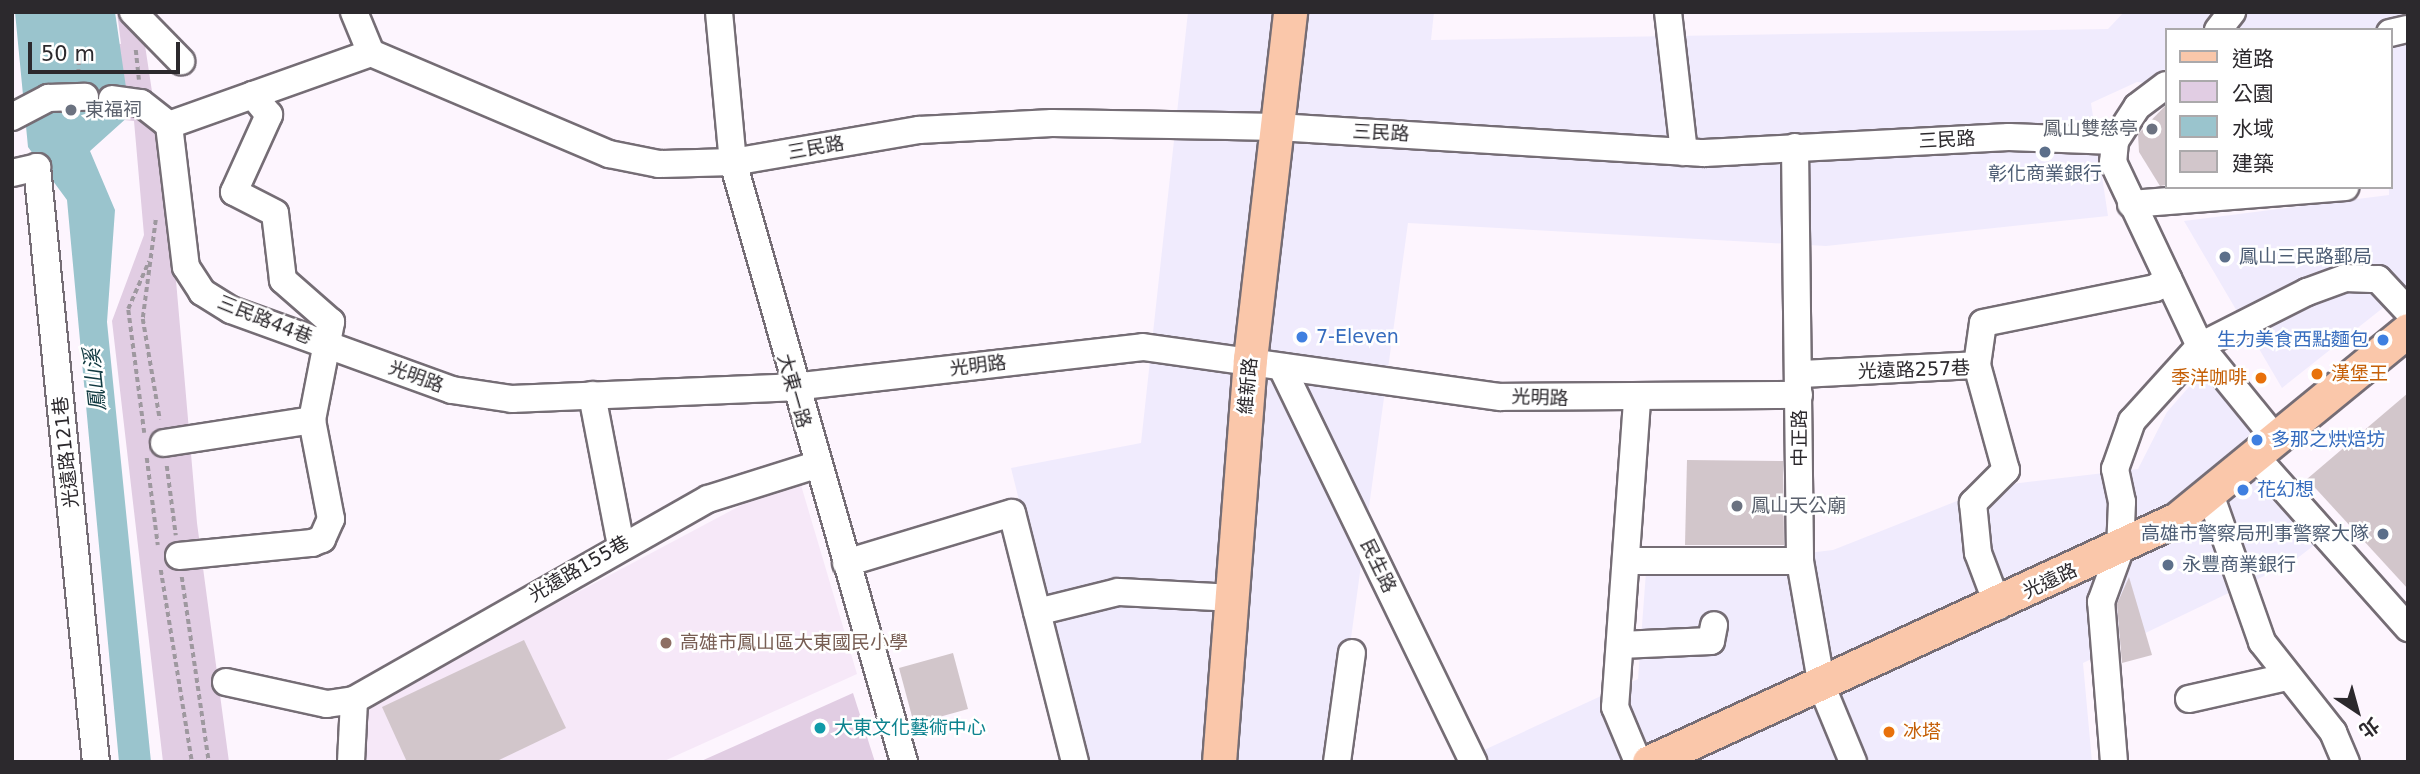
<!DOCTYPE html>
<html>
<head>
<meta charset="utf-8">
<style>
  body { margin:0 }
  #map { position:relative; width:2420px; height:774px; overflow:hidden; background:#fdf5fe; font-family:"DejaVu Sans","Noto Sans TC",sans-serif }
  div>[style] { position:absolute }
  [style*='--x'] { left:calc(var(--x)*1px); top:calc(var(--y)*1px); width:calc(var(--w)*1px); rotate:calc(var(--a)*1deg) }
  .commercial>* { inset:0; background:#f0ebfd }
  .built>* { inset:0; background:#f6e8f8 }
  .green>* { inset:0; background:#e1cde3 }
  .water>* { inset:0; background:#9ac4cd }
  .building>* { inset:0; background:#d2c6cb }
  .path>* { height:3.5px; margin-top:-1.75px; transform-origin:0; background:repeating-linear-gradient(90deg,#9e989f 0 5px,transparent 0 8.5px) }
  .roads { filter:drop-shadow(2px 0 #756d75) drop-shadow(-2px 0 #756d75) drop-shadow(0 2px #756d75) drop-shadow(0 -2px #756d75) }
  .minor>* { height:26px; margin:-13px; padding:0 13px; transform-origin:13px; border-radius:13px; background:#fff }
  .major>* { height:33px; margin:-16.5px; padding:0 16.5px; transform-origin:16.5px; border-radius:16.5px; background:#fac7aa }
  .dots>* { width:19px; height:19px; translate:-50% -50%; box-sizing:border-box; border:4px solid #fff; border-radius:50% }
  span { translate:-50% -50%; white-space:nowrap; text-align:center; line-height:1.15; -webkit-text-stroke:5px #fff; paint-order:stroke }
  .worship-label { font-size:19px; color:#5b616d }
  .left { translate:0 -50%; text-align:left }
  .right { translate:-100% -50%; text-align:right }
  .street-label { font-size:19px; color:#2c292d }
  .service-label { font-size:19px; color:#4e5e75 }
  .shop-label { font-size:19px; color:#366cbe }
  .food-label { font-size:19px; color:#c56008 }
  .education-label { font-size:19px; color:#785e54 }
  .culture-label { font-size:19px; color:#0d838f }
  .water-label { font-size:21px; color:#103940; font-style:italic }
  .frame { position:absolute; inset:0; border:14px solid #2c292d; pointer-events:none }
  .legend { position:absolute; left:2165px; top:28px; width:228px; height:161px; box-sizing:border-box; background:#fff; border:2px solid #aba9ab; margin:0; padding:9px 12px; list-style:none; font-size:21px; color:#2c292d }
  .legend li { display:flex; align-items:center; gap:14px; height:35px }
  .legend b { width:35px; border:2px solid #aba9ab }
  .north { position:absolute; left:2322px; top:676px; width:70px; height:70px; -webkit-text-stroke:5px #fff; paint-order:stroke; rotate:144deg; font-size:19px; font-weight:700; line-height:28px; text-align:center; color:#2c292d }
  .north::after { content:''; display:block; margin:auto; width:24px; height:32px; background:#2c292d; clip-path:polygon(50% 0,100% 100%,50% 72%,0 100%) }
  .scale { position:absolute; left:28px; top:42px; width:152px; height:32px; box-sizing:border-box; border:4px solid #2c292d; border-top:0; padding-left:9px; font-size:21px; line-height:24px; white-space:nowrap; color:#2c292d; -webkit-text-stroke:5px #fff; paint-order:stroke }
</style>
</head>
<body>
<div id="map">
  <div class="commercial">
    <i style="clip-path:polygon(1188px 12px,1434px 12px,1431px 40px,2108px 29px,2124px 12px,2408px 12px,2408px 288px,2282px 388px,2184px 221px,2389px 195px,2390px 30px,2166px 30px,2166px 85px,2137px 82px,2091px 103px,2108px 216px,1826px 246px,1408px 223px,1334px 762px,1084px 762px,1011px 468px,1141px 443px)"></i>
    <i style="clip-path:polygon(2216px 356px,2317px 543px,2291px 563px,2083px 663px,2092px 762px,1458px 762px,1638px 679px,1646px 572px,1833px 550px,1995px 486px,2138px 469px,2167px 412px)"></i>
  </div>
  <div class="built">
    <i style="clip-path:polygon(798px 475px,857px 674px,662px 762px,339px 762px,343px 717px)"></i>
  </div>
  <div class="green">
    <i style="clip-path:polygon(117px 12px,140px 12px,170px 211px,197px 523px,229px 762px,163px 762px,112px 321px,144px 235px,134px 121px,113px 119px,74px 38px,121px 44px)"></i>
    <i style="clip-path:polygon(853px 693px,875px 762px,699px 762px)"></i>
  </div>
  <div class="water">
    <i style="clip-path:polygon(15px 12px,115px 12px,130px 115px,90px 151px,115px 210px,107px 322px,151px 762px,119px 762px,67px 200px,28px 147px)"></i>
  </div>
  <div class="building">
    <i style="clip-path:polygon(2166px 105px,2166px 185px,2160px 186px,2139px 152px,2138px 134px)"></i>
    <i style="clip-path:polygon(2408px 393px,2408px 589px,2307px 479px)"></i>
    <i style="clip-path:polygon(1687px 460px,1783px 461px,1784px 545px,1685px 545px)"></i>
    <i style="clip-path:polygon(2129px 577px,2152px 655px,2122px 663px,2117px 604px)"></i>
    <i style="clip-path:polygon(524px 640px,566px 728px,495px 762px,407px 762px,382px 707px)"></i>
    <i style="clip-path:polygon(953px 653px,968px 709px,914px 724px,899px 668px)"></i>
  </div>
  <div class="path">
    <i style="--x:136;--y:50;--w:30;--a:84"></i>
    <i style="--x:78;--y:74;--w:20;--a:-87"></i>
    <i style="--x:156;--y:220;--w:100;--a:97.5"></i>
    <i style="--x:143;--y:319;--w:102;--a:80.4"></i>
    <i style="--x:144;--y:433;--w:125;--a:-97.4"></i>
    <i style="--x:128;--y:309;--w:52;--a:-66.4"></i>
    <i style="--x:147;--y:458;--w:88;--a:82.8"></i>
    <i style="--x:167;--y:466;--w:70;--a:82.6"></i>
    <i style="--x:161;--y:570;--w:194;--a:80.8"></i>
    <i style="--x:182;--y:577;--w:187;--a:81.7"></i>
  </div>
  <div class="roads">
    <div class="minor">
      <i style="--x:133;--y:12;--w:69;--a:45.6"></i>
      <i style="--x:354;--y:12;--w:44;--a:67.5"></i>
      <i style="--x:371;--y:53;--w:259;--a:23"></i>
      <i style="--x:609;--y:154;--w:51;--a:11.3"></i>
      <i style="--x:659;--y:164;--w:74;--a:-1.5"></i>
      <i style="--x:733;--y:162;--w:189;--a:-9.8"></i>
      <i style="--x:919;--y:130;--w:133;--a:-3"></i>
      <i style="--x:1052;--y:123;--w:225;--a:1"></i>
      <i style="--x:1277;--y:127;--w:428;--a:3.5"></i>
      <i style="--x:1704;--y:153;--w:305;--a:-3"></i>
      <i style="--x:2009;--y:137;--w:106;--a:2.2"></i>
      <i style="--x:719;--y:12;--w:151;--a:84.7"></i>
      <i style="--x:733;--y:162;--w:624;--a:74.09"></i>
      <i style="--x:1668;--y:12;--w:141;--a:83.5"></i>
      <i style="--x:2218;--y:30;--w:23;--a:-52"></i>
      <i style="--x:2390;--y:33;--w:18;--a:-13"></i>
      <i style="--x:371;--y:53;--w:214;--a:160.4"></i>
      <i style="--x:169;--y:125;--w:143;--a:83.2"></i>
      <i style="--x:186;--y:267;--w:30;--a:57"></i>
      <i style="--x:202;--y:292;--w:34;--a:32"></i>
      <i style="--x:231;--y:310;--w:235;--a:19.9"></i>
      <i style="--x:452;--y:390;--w:61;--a:8.5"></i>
      <i style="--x:512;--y:399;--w:281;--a:-2.4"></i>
      <i style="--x:793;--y:387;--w:352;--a:-6.5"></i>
      <i style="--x:1143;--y:347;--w:361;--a:8"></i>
      <i style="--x:1501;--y:397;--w:298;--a:-0.4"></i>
      <i style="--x:2166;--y:85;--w:36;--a:143"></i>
      <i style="--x:2137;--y:107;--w:40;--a:122.9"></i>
      <i style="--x:2115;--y:141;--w:21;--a:95"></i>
      <i style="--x:2113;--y:162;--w:204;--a:64.7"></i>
      <i style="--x:2200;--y:346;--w:119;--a:50.8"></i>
      <i style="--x:112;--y:99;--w:29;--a:8"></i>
      <i style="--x:141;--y:103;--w:36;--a:38"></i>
      <i style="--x:12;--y:117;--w:41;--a:-27.8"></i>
      <i style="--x:48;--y:98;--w:37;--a:-2"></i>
      <i style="--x:1795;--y:147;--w:414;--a:89.3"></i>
      <i style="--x:1800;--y:561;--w:128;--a:80.1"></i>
      <i style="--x:1822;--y:687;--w:81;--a:67.5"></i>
      <i style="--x:12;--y:173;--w:26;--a:-13"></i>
      <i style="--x:37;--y:167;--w:598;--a:84.34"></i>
      <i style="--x:2131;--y:204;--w:215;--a:-4.5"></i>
      <i style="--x:1977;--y:365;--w:42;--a:-81.9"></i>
      <i style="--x:1983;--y:323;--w:176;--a:-11.5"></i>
      <i style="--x:2155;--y:288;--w:16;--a:-35"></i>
      <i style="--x:1283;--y:370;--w:436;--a:64.1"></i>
      <i style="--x:1800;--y:374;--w:177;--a:-2.9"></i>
      <i style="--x:1977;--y:365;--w:109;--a:74.6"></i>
      <i style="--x:2006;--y:470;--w:47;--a:135"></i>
      <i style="--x:1973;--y:503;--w:50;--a:84.3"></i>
      <i style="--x:1978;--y:553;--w:57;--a:69.3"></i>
      <i style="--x:592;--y:395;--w:153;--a:79.1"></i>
      <i style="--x:1637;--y:401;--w:307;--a:94.1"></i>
      <i style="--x:1615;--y:707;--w:60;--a:67.3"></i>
      <i style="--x:164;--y:443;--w:150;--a:-8.8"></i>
      <i style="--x:2254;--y:455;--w:232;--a:48.3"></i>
      <i style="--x:2210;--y:494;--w:157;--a:70.6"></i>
      <i style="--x:2262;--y:642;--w:115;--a:51.7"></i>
      <i style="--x:2333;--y:732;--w:33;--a:67"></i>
      <i style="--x:179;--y:556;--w:134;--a:-5.6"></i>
      <i style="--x:312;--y:543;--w:11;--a:-22"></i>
      <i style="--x:322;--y:539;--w:22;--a:-66"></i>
      <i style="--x:331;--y:519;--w:101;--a:-100.9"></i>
      <i style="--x:312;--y:420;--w:100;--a:-79"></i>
      <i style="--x:331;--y:322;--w:64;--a:-138.8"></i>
      <i style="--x:283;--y:280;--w:67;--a:-96.8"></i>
      <i style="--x:275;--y:213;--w:46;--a:-152.9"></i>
      <i style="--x:234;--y:192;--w:85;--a:-65.6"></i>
      <i style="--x:269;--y:115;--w:26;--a:-129"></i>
      <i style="--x:1626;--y:561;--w:174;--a:0"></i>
      <i style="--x:846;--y:563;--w:173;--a:-16.8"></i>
      <i style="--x:1012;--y:513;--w:257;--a:75.8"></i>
      <i style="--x:1037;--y:612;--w:83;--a:-13.9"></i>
      <i style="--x:1118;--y:592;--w:113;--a:3"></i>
      <i style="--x:1620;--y:645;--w:91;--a:-2.5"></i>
      <i style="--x:1711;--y:641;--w:16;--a:-79"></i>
      <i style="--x:226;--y:682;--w:103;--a:12.3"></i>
      <i style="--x:327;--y:704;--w:27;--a:-8"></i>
      <i style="--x:354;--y:700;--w:407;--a:-29.6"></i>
      <i style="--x:708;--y:499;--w:113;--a:-17.5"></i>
      <i style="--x:2189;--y:699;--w:100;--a:-12.7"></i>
      <i style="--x:351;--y:762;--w:62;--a:-87.2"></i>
      <i style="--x:1337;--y:762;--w:110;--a:-82.2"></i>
      <i style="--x:2114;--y:762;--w:161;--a:-94.6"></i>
      <i style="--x:2101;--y:602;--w:55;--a:-69.9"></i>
      <i style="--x:2120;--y:550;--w:48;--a:-87.6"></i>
      <i style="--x:2122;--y:502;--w:34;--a:-102"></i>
      <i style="--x:2115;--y:469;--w:51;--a:-70.5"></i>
      <i style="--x:2132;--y:421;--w:101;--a:-47.8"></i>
      <i style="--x:2200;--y:346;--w:120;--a:-26.8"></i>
      <i style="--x:2307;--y:292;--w:40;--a:-20.2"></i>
      <i style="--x:2345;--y:278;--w:33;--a:2"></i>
      <i style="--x:2378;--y:279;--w:44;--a:46.8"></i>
    </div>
    <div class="major">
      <i style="--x:1219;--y:762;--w:404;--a:-85.6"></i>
      <i style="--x:1250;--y:359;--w:349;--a:-83.4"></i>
      <i style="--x:1649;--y:762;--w:581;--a:-24.71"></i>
      <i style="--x:2177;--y:519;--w:298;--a:-39.3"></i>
    </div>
  </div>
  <div class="dots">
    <i style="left:71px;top:110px;background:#6b7280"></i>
    <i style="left:2152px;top:129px;background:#6b7280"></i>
    <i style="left:2045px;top:152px;background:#5c6f8a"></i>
    <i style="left:2225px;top:257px;background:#5c6f8a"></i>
    <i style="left:1302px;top:337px;background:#3f7fe0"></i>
    <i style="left:2383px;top:340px;background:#3f7fe0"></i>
    <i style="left:2317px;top:374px;background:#e8710a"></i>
    <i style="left:2261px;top:378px;background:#e8710a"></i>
    <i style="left:2257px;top:440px;background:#3f7fe0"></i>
    <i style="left:2243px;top:490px;background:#3f7fe0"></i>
    <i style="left:1737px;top:506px;background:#6b7280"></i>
    <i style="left:2383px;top:534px;background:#5c6f8a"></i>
    <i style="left:2168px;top:565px;background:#5c6f8a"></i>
    <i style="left:666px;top:643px;background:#8d6e63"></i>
    <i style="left:820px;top:728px;background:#0f9aa8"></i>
    <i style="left:1889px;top:732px;background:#e8710a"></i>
  </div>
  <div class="worship-label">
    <span class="left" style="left:85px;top:110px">東福祠</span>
    <span class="right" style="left:2138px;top:129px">鳳山雙慈亭</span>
    <span class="left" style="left:1751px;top:506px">鳳山天公廟</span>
  </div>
  <div class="street-label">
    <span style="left:1381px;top:133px;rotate:3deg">三民路</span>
    <span style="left:1947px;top:140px;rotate:-3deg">三民路</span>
    <span style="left:816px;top:148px;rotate:-10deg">三民路</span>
    <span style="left:265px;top:320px;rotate:22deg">三民路44巷</span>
    <span style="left:978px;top:366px;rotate:-7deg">光明路</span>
    <span style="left:1914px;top:370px;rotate:-2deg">光遠路257巷</span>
    <span style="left:416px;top:377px;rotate:20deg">光明路</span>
    <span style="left:1248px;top:386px;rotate:-85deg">維新路</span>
    <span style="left:794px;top:391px;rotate:74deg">大東一路</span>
    <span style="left:1540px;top:398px;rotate:2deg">光明路</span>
    <span style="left:1800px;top:438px;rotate:-90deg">中正路</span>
    <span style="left:66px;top:452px;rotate:-96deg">光遠路121巷</span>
    <span style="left:1378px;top:566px;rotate:64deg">民生路</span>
    <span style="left:579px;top:569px;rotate:-30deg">光遠路155巷</span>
    <span style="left:2050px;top:581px;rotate:-25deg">光遠路</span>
  </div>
  <div class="service-label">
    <span style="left:2045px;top:174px">彰化商業銀行</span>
    <span class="left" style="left:2239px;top:257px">鳳山三民路郵局</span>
    <span class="right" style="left:2369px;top:534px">高雄市警察局刑事警察大隊</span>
    <span class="left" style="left:2182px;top:565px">永豐商業銀行</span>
  </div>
  <div class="shop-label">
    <span class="left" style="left:1316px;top:337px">7-Eleven</span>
    <span class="right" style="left:2369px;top:340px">生力美食西點麵包</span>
    <span class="left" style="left:2271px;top:440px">多那之烘焙坊</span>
    <span class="left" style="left:2257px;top:490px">花幻想</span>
  </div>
  <div class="food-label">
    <span class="left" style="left:2331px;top:374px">漢堡王</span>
    <span class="right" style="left:2247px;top:378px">季洋咖啡</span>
    <span class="left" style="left:1903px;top:732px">冰塔</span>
  </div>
  <div class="education-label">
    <span class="left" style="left:680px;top:643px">高雄市鳳山區大東國民小學</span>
  </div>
  <div class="culture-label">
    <span class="left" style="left:834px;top:728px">大東文化藝術中心</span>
  </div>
  <div class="water-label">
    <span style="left:95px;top:380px;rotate:-96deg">鳳山溪</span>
  </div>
  <div class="frame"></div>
  <ul class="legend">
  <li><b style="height:9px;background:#fac7aa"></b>道路</li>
  <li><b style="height:19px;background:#e1cde3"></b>公園</li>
  <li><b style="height:19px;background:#9ac4cd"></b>水域</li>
  <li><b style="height:19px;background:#d2c6cb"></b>建築</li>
  </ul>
  <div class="north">北</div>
  <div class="scale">50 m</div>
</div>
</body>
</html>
